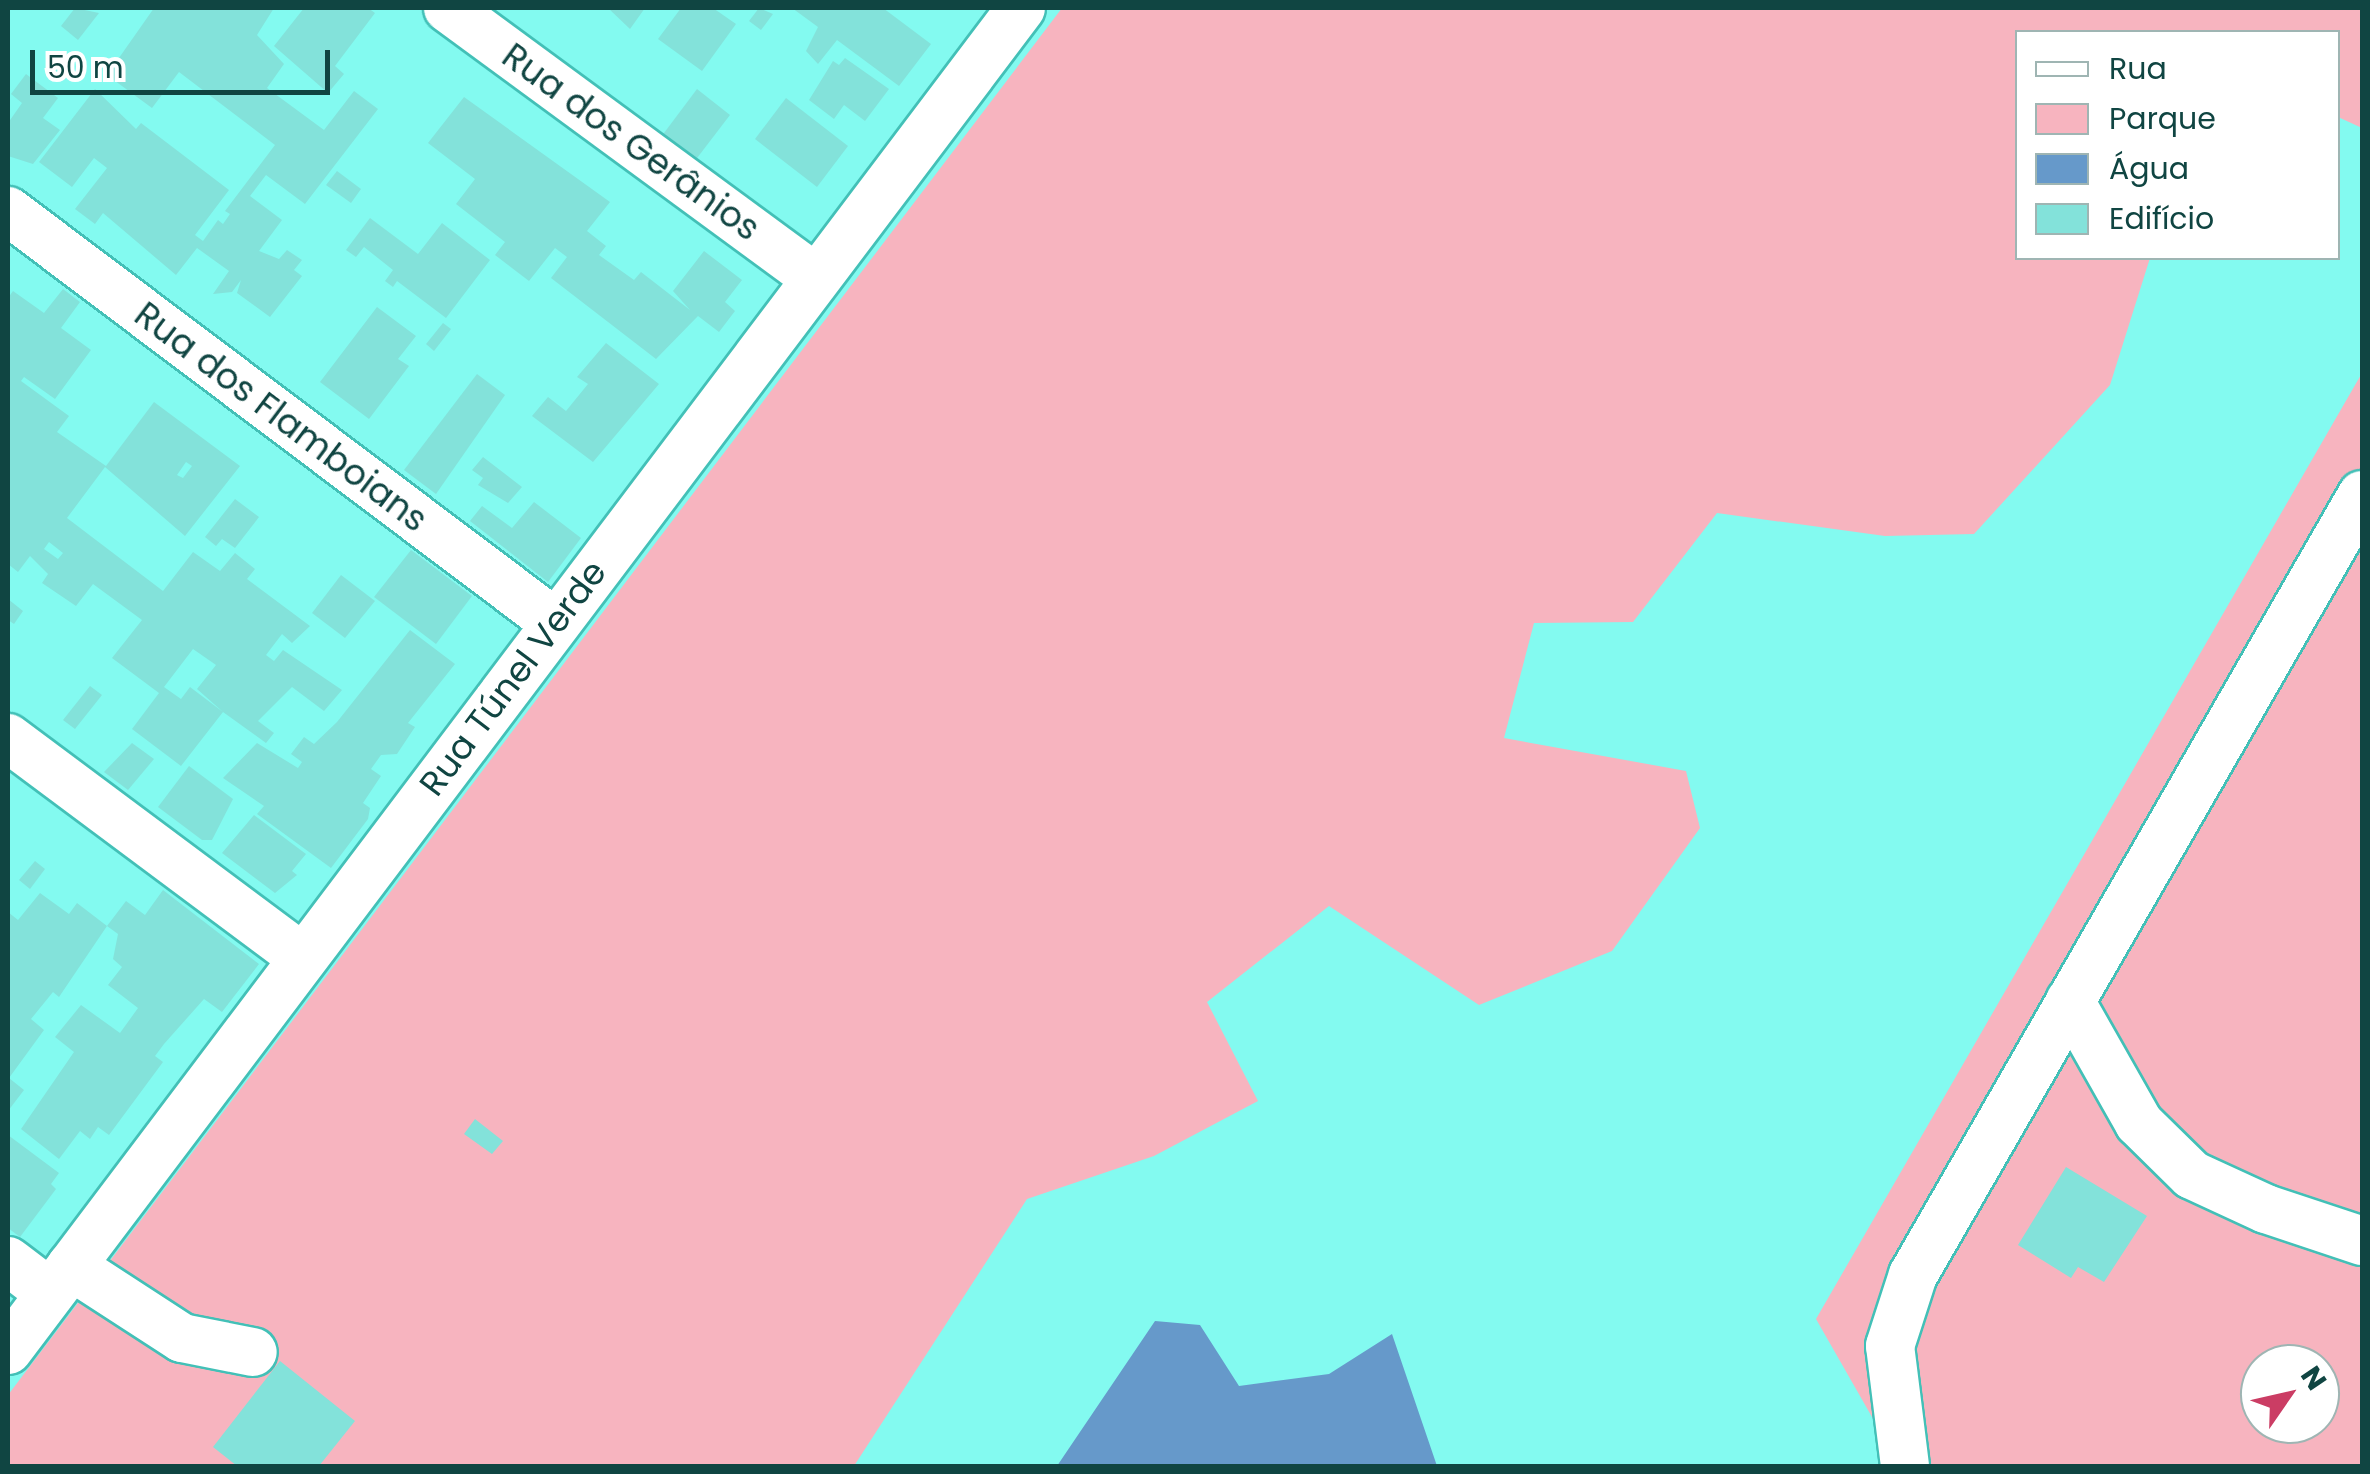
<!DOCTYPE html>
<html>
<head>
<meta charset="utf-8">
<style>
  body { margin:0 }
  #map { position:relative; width:2370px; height:1474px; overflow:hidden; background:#83faf0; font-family:Poppins,sans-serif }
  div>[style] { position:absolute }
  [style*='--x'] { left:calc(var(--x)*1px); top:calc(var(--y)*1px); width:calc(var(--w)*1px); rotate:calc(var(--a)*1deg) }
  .green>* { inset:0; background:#f7b4bf }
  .water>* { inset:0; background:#6699ca }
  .building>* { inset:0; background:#83e2da }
  .roads { filter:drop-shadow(2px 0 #43c0b7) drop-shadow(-2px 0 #43c0b7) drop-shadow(0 2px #43c0b7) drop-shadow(0 -2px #43c0b7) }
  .minor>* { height:48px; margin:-24px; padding:0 24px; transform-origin:24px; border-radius:24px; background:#fff }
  span { translate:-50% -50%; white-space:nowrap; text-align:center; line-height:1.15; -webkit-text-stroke:8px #fff; paint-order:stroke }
  .street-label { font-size:35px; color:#104542 }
  .frame { position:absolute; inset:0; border:10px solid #104542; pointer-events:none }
  .legend { position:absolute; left:2015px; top:30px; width:325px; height:230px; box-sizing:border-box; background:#fff; border:2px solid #9fb5b3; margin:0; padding:12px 18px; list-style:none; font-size:30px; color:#104542 }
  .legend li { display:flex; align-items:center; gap:20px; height:50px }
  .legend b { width:50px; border:2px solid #9fb5b3 }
  .north { position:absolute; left:2240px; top:1344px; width:100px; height:100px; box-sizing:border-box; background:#fff; border:2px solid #9fb5b3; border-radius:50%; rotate:56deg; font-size:28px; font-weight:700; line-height:40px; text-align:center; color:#104542 }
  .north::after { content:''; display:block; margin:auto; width:35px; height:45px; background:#cb3d64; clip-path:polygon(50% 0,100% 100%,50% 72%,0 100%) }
  .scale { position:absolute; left:30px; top:50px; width:300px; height:45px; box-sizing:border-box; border:5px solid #104542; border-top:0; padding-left:12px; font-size:30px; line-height:35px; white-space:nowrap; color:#104542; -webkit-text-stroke:8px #fff; paint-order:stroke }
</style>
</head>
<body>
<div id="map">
  <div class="green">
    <i style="clip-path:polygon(1062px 8px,2362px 8px,2362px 128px,2338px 117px,2338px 32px,2018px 32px,2018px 258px,2150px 258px,2110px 385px,1974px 534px,1885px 536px,1717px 513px,1633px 622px,1534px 623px,1504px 738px,1686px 771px,1700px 828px,1612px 951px,1479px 1005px,1329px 906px,1207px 1002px,1258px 1101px,1154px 1156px,1027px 1199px,854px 1466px,8px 1466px,8px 1395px)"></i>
    <i style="clip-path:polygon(evenodd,2362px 373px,2362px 1466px,1900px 1466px,1816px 1319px,2362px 373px,2260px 1364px,2320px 1364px,2320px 1424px,2260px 1424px,2260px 1364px)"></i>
  </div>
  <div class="water">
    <i style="clip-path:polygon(1155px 1321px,1200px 1325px,1239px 1386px,1329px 1374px,1392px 1334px,1437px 1466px,1057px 1466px)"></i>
  </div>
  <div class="building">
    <i style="clip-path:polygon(75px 8px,99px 13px,78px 40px,61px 26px)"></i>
    <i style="clip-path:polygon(154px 8px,274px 8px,257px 35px,284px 64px,267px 88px,324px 130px,354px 91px,378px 109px,305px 204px,266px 175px,250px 196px,282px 220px,259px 251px,279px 259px,287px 250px,302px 260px,294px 270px,302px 276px,270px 317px,237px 293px,241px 280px,232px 292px,213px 294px,229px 271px,197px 248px,176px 275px,103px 213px,95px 224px,75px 209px,107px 168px,94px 158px,72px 187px,39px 162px,95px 89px,136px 129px,141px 123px,229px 190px,195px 235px,203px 241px,218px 220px,223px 224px,230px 214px,225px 211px,275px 145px,179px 72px,152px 108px,107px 75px)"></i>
    <i style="clip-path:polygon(304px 8px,368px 8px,375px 13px,335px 66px,344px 74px,328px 93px,274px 46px)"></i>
    <i style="clip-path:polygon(608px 8px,645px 8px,630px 29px)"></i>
    <i style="clip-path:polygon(681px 8px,713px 8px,736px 24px,702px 71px,658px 39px)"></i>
    <i style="clip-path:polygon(759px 8px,773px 14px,761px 30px,749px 21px)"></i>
    <i style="clip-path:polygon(792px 8px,883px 8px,931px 44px,899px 86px,837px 40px,818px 64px,806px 51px,818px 27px)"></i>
    <i style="clip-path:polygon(845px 58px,889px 89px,865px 121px,844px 105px,834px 119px,809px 100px,833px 61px,839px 65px)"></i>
    <i style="clip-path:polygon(26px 74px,58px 98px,43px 118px,60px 130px,33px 164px,8px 156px,8px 123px,22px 103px,11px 94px)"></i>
    <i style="clip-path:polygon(697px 89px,730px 115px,694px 162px,661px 137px)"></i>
    <i style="clip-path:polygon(464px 97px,610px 202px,587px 231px,606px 246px,599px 255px,634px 280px,641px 272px,690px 310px,673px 291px,704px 251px,742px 280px,725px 302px,735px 311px,719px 332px,698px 316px,656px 359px,551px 278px,567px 257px,555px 248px,529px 281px,495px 255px,505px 242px,456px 204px,475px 179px,428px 143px)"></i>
    <i style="clip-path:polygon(786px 98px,848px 146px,817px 187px,755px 139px)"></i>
    <i style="clip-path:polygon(337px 171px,361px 189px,351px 203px,326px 185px)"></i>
    <i style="clip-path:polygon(370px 218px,418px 254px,442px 223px,490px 260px,446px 318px,397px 281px,393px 287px,385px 281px,393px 270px,364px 247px,356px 257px,346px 250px)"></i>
    <i style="clip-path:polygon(evenodd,63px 289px,80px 302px,61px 328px,91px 350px,55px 399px,24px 377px,21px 381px,69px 416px,57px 432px,106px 466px,154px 402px,240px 466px,185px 536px,105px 467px,67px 518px,163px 591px,193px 552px,220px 571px,235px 553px,255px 569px,247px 579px,310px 626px,292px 643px,282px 634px,266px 655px,274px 661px,283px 650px,342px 690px,324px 711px,292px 687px,258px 721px,274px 733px,266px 743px,223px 712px,181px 766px,132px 729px,159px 693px,112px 658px,142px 620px,93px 584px,76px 606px,42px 583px,48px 574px,30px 556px,18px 572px,8px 564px,8px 298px,13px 291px,44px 313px,63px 289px,186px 462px,192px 466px,183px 478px,177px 475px,186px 462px,63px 289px,49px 542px,63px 553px,58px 559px,44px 549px,49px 542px,63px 289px,193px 649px,216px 665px,197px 689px,223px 712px,190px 687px,181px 699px,164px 687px,193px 649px)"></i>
    <i style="clip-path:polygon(377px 307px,416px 336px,398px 359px,409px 366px,369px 419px,320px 382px)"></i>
    <i style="clip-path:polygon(443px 323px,451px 329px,434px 351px,426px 344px)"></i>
    <i style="clip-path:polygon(606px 343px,659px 384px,593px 462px,532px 416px,548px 397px,566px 411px,588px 384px,577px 377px)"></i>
    <i style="clip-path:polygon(477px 374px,505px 395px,436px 494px,404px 470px)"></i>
    <i style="clip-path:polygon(483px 457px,522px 487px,508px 503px,478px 485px,483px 478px,472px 470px)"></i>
    <i style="clip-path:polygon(235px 499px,259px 517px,235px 548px,222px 539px,216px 546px,205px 537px)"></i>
    <i style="clip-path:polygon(534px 502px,581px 538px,548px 582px,470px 521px,482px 506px,512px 528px)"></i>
    <i style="clip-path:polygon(411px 550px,472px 596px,436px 644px,374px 597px)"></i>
    <i style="clip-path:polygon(341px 575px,375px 601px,345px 638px,312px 613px)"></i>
    <i style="clip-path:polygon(8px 599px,23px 611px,14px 624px,8px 620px)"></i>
    <i style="clip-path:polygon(410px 630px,455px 664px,408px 723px,415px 727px,397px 754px,381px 755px,371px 769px,381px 776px,363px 803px,370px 808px,368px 819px,331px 868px,257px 814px,264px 806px,223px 778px,257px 743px,298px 768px,302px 762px,291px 754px,304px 737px,314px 744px,337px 722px)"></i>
    <i style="clip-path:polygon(90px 686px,102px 695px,75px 729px,63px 720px)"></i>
    <i style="clip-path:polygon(132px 743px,154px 759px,128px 790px,104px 772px)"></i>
    <i style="clip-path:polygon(189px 766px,233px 799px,212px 840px,202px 840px,158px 807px)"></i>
    <i style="clip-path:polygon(254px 815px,306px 854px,292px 871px,297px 875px,275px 893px,222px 853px)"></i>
    <i style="clip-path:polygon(35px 861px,45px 869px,30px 889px,19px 880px)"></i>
    <i style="clip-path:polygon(163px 890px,259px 964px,222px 1012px,204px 999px,164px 1044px,155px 1056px,163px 1062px,109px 1135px,98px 1127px,90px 1139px,80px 1131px,59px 1159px,21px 1129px,74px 1052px,55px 1037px,81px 1005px,120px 1033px,138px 1008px,108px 985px,122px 967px,113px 959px,118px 934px,107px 926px,59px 997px,53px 992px,31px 1019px,44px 1030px,9px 1078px,24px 1090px,8px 1111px,8px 912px,18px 920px,40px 893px,69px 914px,77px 903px,107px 926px,126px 901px,145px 915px)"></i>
    <i style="clip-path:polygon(475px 1119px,503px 1141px,492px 1154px,464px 1134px)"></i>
    <i style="clip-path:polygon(8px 1135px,59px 1173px,51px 1184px,56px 1189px,20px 1237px,8px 1228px)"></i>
    <i style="clip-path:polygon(2066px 1167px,2147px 1216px,2104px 1282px,2078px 1267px,2071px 1278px,2018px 1245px)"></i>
    <i style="clip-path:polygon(280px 1361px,355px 1421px,319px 1466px,237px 1466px,213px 1447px)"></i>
  </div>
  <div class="roads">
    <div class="minor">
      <i style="--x:448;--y:8;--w:454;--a:36.3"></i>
      <i style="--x:8;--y:211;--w:683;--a:36.97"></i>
      <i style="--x:8;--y:738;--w:367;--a:36.7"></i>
      <i style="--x:2070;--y:1001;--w:140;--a:60.5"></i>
      <i style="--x:2139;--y:1123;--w:74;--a:44.5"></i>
      <i style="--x:2192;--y:1175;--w:81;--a:24.7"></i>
      <i style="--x:2266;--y:1209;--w:101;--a:18.4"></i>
      <i style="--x:8;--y:1261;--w:53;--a:37.3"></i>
      <i style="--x:71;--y:1266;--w:132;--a:33"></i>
      <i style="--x:182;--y:1338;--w:72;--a:11.2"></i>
      <i style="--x:8;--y:1350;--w:1681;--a:-52.95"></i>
      <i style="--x:1905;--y:1466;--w:121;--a:-97.1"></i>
      <i style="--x:1890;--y:1346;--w:75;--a:-72.1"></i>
      <i style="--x:1913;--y:1275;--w:900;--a:-60.07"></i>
    </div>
  </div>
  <div class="street-label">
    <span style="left:631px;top:142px;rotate:36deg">Rua dos Gerânios</span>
    <span style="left:281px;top:417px;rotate:37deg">Rua dos Flamboians</span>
    <span style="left:513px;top:678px;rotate:-53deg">Rua Túnel Verde</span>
  </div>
  <div class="frame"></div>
  <ul class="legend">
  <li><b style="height:12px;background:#fff"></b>Rua</li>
  <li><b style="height:28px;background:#f7b4bf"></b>Parque</li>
  <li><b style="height:28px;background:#6699ca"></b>Água</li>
  <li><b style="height:28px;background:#83e2da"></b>Edifício</li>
  </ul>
  <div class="north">N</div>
  <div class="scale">50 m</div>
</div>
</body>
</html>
